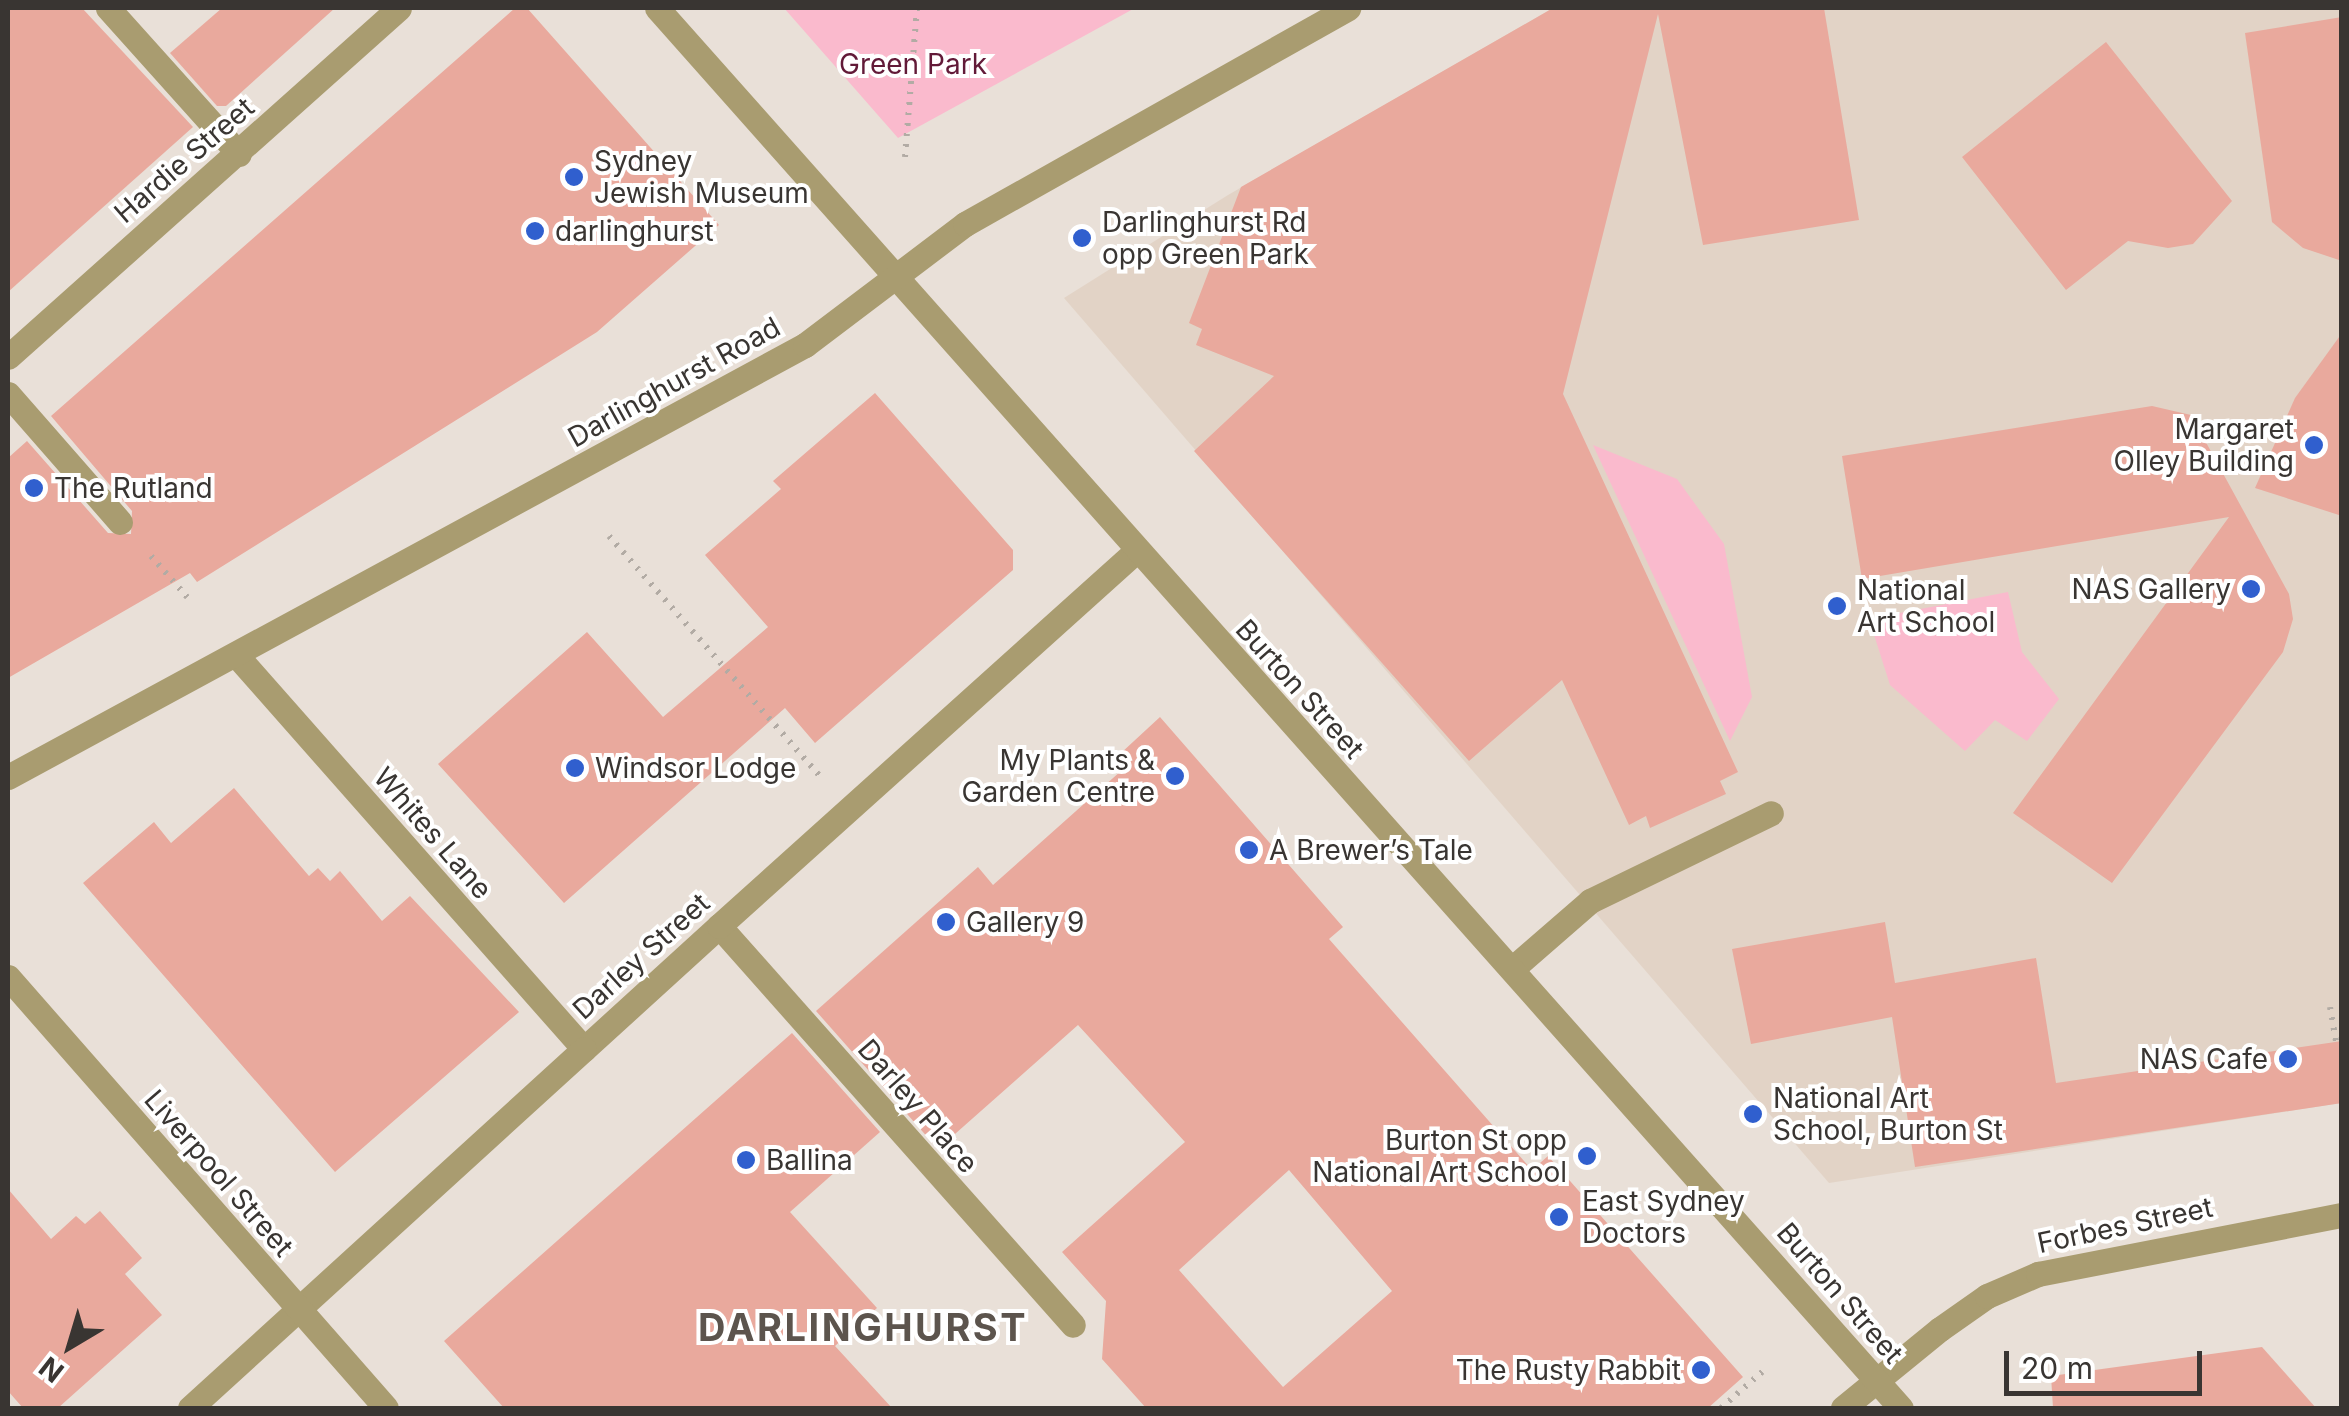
<!DOCTYPE html>
<html>
<head>
<meta charset="utf-8">
<style>
  body { margin:0 }
  #map { position:relative; width:2349px; height:1416px; overflow:hidden; background:#e9e0d8; font-family:Inter,sans-serif }
  div>[style] { position:absolute }
  [style*='--x'] { left:calc(var(--x)*1px); top:calc(var(--y)*1px); width:calc(var(--w)*1px); rotate:calc(var(--a)*1deg) }
  .built>* { inset:0; background:#e2d3c6 }
  .green>* { inset:0; background:#fabacd }
  .building>* { inset:0; background:#e9a99d }
  .path>* { height:6px; margin-top:-3px; transform-origin:0; background:repeating-linear-gradient(90deg,#b2aba4 0 2.5px,transparent 0 10.5px) }
  .service>* { height:25px; margin:-12.5px; padding:0 12.5px; transform-origin:12.5px; border-radius:12.5px; background:#a99c70 }
  .pedestrian>* { height:25px; margin:-12.5px; padding:0 12.5px; transform-origin:12.5px; border-radius:12.5px; background:#a99c70 }
  .minor>* { height:25px; margin:-12.5px; padding:0 12.5px; transform-origin:12.5px; border-radius:12.5px; background:#a99c70 }
  .tertiary>* { height:25px; margin:-12.5px; padding:0 12.5px; transform-origin:12.5px; border-radius:12.5px; background:#a99c70 }
  .dots>* { width:28px; height:28px; translate:-50% -50%; box-sizing:border-box; border:5px solid #fff; border-radius:50% }
  span { translate:-50% -50%; white-space:nowrap; text-align:center; line-height:1.15; -webkit-text-stroke:8px #fff; paint-order:stroke }
  .park-label { font-size:28px; color:#621a38 }
  .street-label { font-size:28px; color:#393532 }
  .poi-label { font-size:28px; color:#393532 }
  .left { translate:0 -50%; text-align:left }
  .right { translate:-100% -50%; text-align:right }
  .district-label { font-size:38px; color:#5c544d; font-weight:700; letter-spacing:2.5px }
  .frame { position:absolute; inset:0; border:10px solid #393532; pointer-events:none }
  .north { position:absolute; left:20px; top:1296px; width:100px; height:100px; -webkit-text-stroke:8px #fff; paint-order:stroke; rotate:218deg; font-size:28px; font-weight:700; line-height:40px; text-align:center; color:#393532 }
  .north::after { content:''; display:block; margin:auto; width:35px; height:45px; background:#393532; clip-path:polygon(50% 0,100% 100%,50% 72%,0 100%) }
  .scale { position:absolute; left:2004px; top:1351px; width:198px; height:45px; box-sizing:border-box; border:5px solid #393532; border-top:0; padding-left:12px; font-size:30px; line-height:35px; white-space:nowrap; color:#393532; -webkit-text-stroke:8px #fff; paint-order:stroke }
</style>
</head>
<body>
<div id="map">
  <div class="built">
    <i style="clip-path:polygon(1553px 8px,2341px 8px,2341px 1103px,1829px 1183px,1064px 298px,1228px 195px)"></i>
  </div>
  <div class="green">
    <i style="clip-path:polygon(784px 8px,1135px 8px,898px 138px)"></i>
    <i style="clip-path:polygon(1593px 445px,1677px 479px,1724px 544px,1752px 697px,1730px 741px)"></i>
    <i style="clip-path:polygon(2008px 592px,2022px 652px,2059px 699px,2027px 741px,1995px 720px,1965px 751px,1890px 685px,1869px 619px)"></i>
  </div>
  <div class="building">
    <i style="clip-path:polygon(8px 8px,82px 8px,193px 127px,8px 292px)"></i>
    <i style="clip-path:polygon(222px 8px,335px 8px,226px 106px,217px 106px,170px 53px)"></i>
    <i style="clip-path:polygon(515px 8px,527px 8px,719px 225px,597px 332px,197px 582px,190px 573px,8px 678px,8px 458px,27px 441px,108px 533px,131px 534px,132px 511px,51px 416px)"></i>
    <i style="clip-path:polygon(1553px 8px,1824px 8px,1859px 220px,1703px 245px,1658px 14px,1563px 394px,1738px 772px,1720px 781px,1726px 794px,1650px 828px,1646px 816px,1629px 825px,1562px 680px,1469px 761px,1194px 451px,1274px 376px,1196px 345px,1202px 329px,1189px 323px,1241px 187px)"></i>
    <i style="clip-path:polygon(2342px 17px,2342px 261px,2303px 248px,2272px 222px,2245px 33px)"></i>
    <i style="clip-path:polygon(2106px 42px,2232px 201px,2193px 244px,2168px 248px,2128px 241px,2066px 290px,1962px 157px)"></i>
    <i style="clip-path:polygon(2342px 333px,2342px 516px,2255px 488px,2295px 398px)"></i>
    <i style="clip-path:polygon(875px 393px,1013px 550px,1013px 570px,815px 743px,785px 708px,564px 903px,438px 764px,587px 632px,663px 717px,768px 627px,705px 555px,781px 489px,773px 481px)"></i>
    <i style="clip-path:polygon(2152px 406px,2191px 415px,2289px 594px,2293px 619px,2283px 652px,2112px 883px,2013px 813px,2229px 517px,1862px 579px,1842px 456px)"></i>
    <i style="clip-path:polygon(evenodd,1160px 717px,1343px 927px,1329px 939px,1532px 1170px,1548px 1156px,1743px 1377px,1708px 1408px,1146px 1408px,1102px 1359px,1106px 1301px,1062px 1252px,1185px 1142px,1078px 1025px,938px 1149px,816px 1011px,978px 867px,993px 885px,1131px 762px,1121px 753px,1160px 717px,1289px 1170px,1392px 1291px,1283px 1387px,1179px 1270px,1289px 1170px)"></i>
    <i style="clip-path:polygon(234px 788px,309px 876px,318px 868px,330px 881px,340px 871px,382px 921px,410px 896px,519px 1012px,335px 1172px,83px 883px,154px 822px,171px 843px)"></i>
    <i style="clip-path:polygon(1885px 922px,1895px 983px,2036px 958px,2056px 1083px,2342px 1041px,2342px 1103px,1915px 1167px,1892px 1017px,1751px 1044px,1732px 949px)"></i>
    <i style="clip-path:polygon(792px 1033px,880px 1132px,790px 1212px,877px 1308px,835px 1346px,892px 1408px,504px 1408px,444px 1341px)"></i>
    <i style="clip-path:polygon(8px 1189px,51px 1239px,76px 1216px,85px 1224px,100px 1211px,142px 1258px,125px 1274px,162px 1315px,58px 1408px,23px 1408px,8px 1391px)"></i>
    <i style="clip-path:polygon(2262px 1347px,2316px 1408px,2053px 1408px,2051px 1376px)"></i>
  </div>
  <div class="path">
    <i style="--x:905;--y:157;--w:149;--a:-85.4"></i>
    <i style="--x:609;--y:536;--w:318;--a:48.7"></i>
    <i style="--x:151;--y:556;--w:55;--a:48.7"></i>
    <i style="--x:2330;--y:1007;--w:36;--a:80"></i>
    <i style="--x:1721;--y:1408;--w:55;--a:-41.3"></i>
  </div>
  <div class="service">
    <i style="--x:108;--y:8;--w:196;--a:48.1"></i>
    <i style="--x:8;--y:394;--w:170;--a:48.8"></i>
    <i style="--x:237;--y:656;--w:524;--a:48.56"></i>
    <i style="--x:719;--y:926;--w:533;--a:48.42"></i>
    <i style="--x:1513;--y:968;--w:102;--a:-41"></i>
    <i style="--x:1590;--y:901;--w:201;--a:-25.9"></i>
  </div>
  <div class="pedestrian">
    <i style="--x:584;--y:1049;--w:183;--a:-42.3"></i>
  </div>
  <div class="minor">
    <i style="--x:8;--y:357;--w:524;--a:-41.75"></i>
    <i style="--x:719;--y:926;--w:559;--a:-41.96"></i>
    <i style="--x:190;--y:1408;--w:533;--a:-42.34"></i>
    <i style="--x:1843;--y:1408;--w:125;--a:-39.2"></i>
    <i style="--x:1940;--y:1329;--w:57;--a:-35.1"></i>
    <i style="--x:1987;--y:1296;--w:56;--a:-23.3"></i>
    <i style="--x:2038;--y:1274;--w:310;--a:-11"></i>
  </div>
  <div class="tertiary">
    <i style="--x:657;--y:8;--w:1873;--a:48.38"></i>
    <i style="--x:8;--y:777;--w:907;--a:-28.46"></i>
    <i style="--x:805;--y:345;--w:201;--a:-37.1"></i>
    <i style="--x:965;--y:224;--w:440;--a:-29.4"></i>
    <i style="--x:8;--y:977;--w:573;--a:48.75"></i>
  </div>
  <div class="dots">
    <i style="left:574px;top:177px;background:#305fce"></i>
    <i style="left:535px;top:231px;background:#305fce"></i>
    <i style="left:1082px;top:238px;background:#305fce"></i>
    <i style="left:2314px;top:445px;background:#305fce"></i>
    <i style="left:34px;top:488px;background:#305fce"></i>
    <i style="left:2251px;top:589px;background:#305fce"></i>
    <i style="left:1837px;top:606px;background:#305fce"></i>
    <i style="left:575px;top:768px;background:#305fce"></i>
    <i style="left:1175px;top:776px;background:#305fce"></i>
    <i style="left:1249px;top:850px;background:#305fce"></i>
    <i style="left:946px;top:922px;background:#305fce"></i>
    <i style="left:2288px;top:1059px;background:#305fce"></i>
    <i style="left:1753px;top:1114px;background:#305fce"></i>
    <i style="left:1587px;top:1156px;background:#305fce"></i>
    <i style="left:746px;top:1160px;background:#305fce"></i>
    <i style="left:1559px;top:1217px;background:#305fce"></i>
    <i style="left:1701px;top:1370px;background:#305fce"></i>
  </div>
  <div class="park-label">
    <span style="left:913px;top:64px">Green Park</span>
  </div>
  <div class="street-label">
    <span style="left:184px;top:160px;rotate:-41deg">Hardie Street</span>
    <span style="left:674px;top:382px;rotate:-29deg">Darlinghurst Road</span>
    <span style="left:1300px;top:689px;rotate:48deg">Burton Street</span>
    <span style="left:433px;top:833px;rotate:49deg">Whites Lane</span>
    <span style="left:641px;top:956px;rotate:-42deg">Darley Street</span>
    <span style="left:918px;top:1106px;rotate:49deg">Darley Place</span>
    <span style="left:219px;top:1173px;rotate:49deg">Liverpool Street</span>
    <span style="left:2125px;top:1225px;rotate:-12deg">Forbes Street</span>
    <span style="left:1840px;top:1293px;rotate:49deg">Burton Street</span>
  </div>
  <div class="poi-label">
    <span class="left" style="left:594px;top:177px">Sydney<br>Jewish Museum</span>
    <span class="left" style="left:1102px;top:238px">Darlinghurst Rd<br>opp Green Park</span>
    <span class="left" style="left:555px;top:231px">darlinghurst</span>
    <span class="right" style="left:2294px;top:445px">Margaret<br>Olley Building</span>
    <span class="left" style="left:54px;top:488px">The Rutland</span>
    <span class="right" style="left:2231px;top:589px">NAS Gallery</span>
    <span class="left" style="left:1857px;top:606px">National<br>Art School</span>
    <span class="right" style="left:1155px;top:776px">My Plants &amp;<br>Garden Centre</span>
    <span class="left" style="left:595px;top:768px">Windsor Lodge</span>
    <span class="left" style="left:1269px;top:850px">A Brewer’s Tale</span>
    <span class="left" style="left:966px;top:922px">Gallery 9</span>
    <span class="right" style="left:2268px;top:1059px">NAS Cafe</span>
    <span class="left" style="left:1773px;top:1114px">National Art<br>School, Burton St</span>
    <span class="right" style="left:1567px;top:1156px">Burton St opp<br>National Art School</span>
    <span class="left" style="left:766px;top:1160px">Ballina</span>
    <span class="left" style="left:1582px;top:1217px">East Sydney<br>Doctors</span>
    <span class="right" style="left:1681px;top:1370px">The Rusty Rabbit</span>
  </div>
  <div class="district-label">
    <span style="left:863px;top:1328px">DARLINGHURST</span>
  </div>
  <div class="frame"></div>
  <div class="north">N</div>
  <div class="scale">20 m</div>
</div>
</body>
</html>
